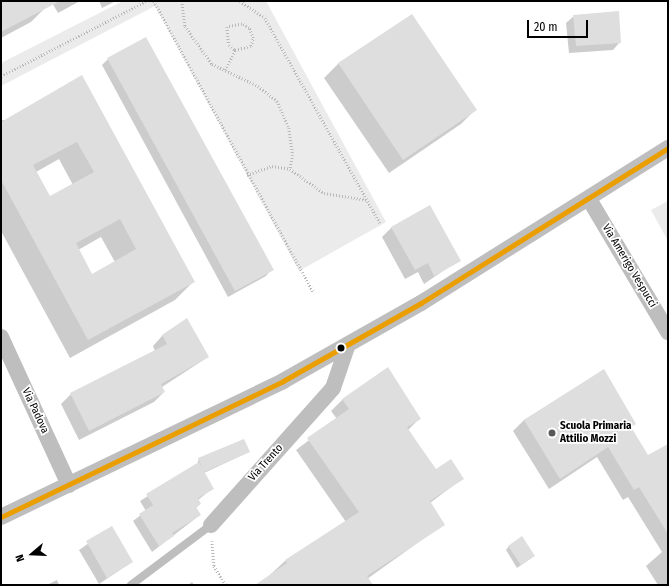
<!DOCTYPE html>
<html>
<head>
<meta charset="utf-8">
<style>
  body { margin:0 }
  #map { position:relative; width:669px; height:586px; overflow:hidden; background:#fff; font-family:"Fira Sans Condensed",sans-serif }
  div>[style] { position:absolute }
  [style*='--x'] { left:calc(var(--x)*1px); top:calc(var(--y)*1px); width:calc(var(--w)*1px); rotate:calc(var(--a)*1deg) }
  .green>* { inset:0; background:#ebebeb }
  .shadow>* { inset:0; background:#0003 }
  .building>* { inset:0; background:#dedede }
  .path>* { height:2.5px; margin-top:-1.25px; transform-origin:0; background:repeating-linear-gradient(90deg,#b9b9b9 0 1px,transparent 0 3px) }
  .service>* { height:8px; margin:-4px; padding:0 4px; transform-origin:4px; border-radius:4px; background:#bebebe }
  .minor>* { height:16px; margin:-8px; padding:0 8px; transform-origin:8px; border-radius:8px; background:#bebebe }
  .bus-1>* { height:5px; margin:-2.5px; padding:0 2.5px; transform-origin:2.5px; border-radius:2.5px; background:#eb9e00 }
  .dots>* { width:11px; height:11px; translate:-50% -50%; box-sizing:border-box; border:2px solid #fff; border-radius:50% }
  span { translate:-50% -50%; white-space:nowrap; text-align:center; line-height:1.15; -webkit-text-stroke:3.5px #fff; paint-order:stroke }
  .street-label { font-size:11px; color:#000 }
  .poi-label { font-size:11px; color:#000; font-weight:700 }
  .left { translate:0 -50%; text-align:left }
  .frame { position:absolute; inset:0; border:2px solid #000; pointer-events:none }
  .north { position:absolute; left:12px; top:534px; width:40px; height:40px; -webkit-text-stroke:3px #fff; paint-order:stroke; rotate:251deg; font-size:11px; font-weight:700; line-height:16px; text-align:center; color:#000 }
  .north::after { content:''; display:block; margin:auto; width:14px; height:18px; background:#000; clip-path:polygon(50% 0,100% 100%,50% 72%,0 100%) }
  .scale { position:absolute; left:527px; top:20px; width:61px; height:18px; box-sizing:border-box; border:2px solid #000; border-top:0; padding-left:5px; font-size:12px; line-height:14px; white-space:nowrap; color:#000; -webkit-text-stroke:3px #fff; paint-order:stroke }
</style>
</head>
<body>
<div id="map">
  <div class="green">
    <i style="clip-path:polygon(123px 1px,266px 1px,386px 222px,299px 271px,155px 6px,1px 86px,1px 63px)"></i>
    <i style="clip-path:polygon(668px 201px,668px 241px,651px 210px)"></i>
  </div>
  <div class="shadow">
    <i style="clip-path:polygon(1px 1px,41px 1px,45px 8px,31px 22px,1px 38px)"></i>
    <i style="clip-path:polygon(51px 1px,80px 1px,58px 13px)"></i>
    <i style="clip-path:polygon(99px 1px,116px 1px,102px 8px)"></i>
    <i style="clip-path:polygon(412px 15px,475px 110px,461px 124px,389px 173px,324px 78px,338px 64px)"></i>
    <i style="clip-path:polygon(574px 16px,620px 42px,613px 50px,569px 53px,566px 23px)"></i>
    <i style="clip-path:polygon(108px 59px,272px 269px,266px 276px,228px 297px,102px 65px)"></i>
    <i style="clip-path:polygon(evenodd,81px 76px,193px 282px,175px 300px,70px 358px,1px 231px,1px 120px,7px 120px,81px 76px,59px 159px,73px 185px,50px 197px,36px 172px,59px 159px,81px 76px,101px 237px,115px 262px,92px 275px,78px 250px,101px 237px)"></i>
    <i style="clip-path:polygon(392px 227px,459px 260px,424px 284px,418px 272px,405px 279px,382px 237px)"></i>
    <i style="clip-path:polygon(187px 320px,208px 357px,162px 387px,164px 392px,154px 402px,79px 440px,61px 404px,71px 394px,155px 351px,153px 346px,162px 336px)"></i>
    <i style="clip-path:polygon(604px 370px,635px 424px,630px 428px,648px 456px,668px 455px,668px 585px,658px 585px,646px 566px,662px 552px,628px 497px,623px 500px,597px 457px,549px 489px,513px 431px,524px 420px)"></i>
    <i style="clip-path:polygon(343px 399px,420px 418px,408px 430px,436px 470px,462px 479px,430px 503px,444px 524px,367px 579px,371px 585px,259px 585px,285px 561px,346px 522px,296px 450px,337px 419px,331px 411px)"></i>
    <i style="clip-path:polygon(249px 452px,204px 473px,213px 488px,198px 500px,200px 504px,196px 508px,200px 515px,152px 552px,133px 521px,146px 511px,140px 501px,197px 465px,199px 458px)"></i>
    <i style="clip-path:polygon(112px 527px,132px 562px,99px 584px,79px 550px)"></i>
    <i style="clip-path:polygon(509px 546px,530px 559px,517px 568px,506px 550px)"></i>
    <i style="clip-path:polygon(57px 580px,59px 585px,47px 585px)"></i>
    <i style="clip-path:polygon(192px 582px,194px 585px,188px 585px)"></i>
  </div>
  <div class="building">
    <i style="clip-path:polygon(1px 1px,60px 1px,1px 32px)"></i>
    <i style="clip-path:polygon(619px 11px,621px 43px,576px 46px,573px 15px)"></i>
    <i style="clip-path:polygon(412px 14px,477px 110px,403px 160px,338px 63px)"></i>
    <i style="clip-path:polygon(146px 37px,274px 270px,235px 291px,107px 58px)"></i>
    <i style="clip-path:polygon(evenodd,82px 75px,195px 282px,88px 340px,1px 180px,1px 122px,82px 75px,77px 142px,94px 172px,50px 196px,33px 165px,77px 142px,82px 75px,120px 219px,136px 249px,92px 274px,76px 243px,120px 219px)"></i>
    <i style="clip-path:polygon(430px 205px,461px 261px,434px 276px,428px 263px,415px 270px,391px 227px)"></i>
    <i style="clip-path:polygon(187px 318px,209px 357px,161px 384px,165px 392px,89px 431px,70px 393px,167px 344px,162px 335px)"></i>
    <i style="clip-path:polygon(388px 367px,421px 419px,407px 427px,417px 442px,436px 469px,451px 459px,464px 479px,430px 501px,445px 525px,367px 576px,373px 585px,255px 585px,287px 563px,285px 560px,359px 512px,307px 438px,349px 409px,342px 399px)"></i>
    <i style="clip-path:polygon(604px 369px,636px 424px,631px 427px,648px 455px,668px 444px,668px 534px,639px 487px,634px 490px,608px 447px,560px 479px,524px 420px)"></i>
    <i style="clip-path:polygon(244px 439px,250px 452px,204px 472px,198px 458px)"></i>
    <i style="clip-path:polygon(199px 462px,214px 489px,198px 498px,201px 504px,196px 507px,201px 515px,172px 533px,174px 536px,159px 546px,139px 514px,153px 505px,146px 494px)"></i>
    <i style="clip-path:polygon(112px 526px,133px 562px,107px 578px,86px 541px)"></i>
    <i style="clip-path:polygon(522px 536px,535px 556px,521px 565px,508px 546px)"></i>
  </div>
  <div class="path">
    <i style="--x:154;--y:1;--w:332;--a:61.3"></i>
    <i style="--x:182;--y:1;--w:25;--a:83"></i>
    <i style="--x:185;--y:26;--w:47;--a:54.6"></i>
    <i style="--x:212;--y:64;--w:51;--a:25.6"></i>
    <i style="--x:258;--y:86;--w:24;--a:38"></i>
    <i style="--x:277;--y:101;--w:30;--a:66"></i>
    <i style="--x:289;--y:128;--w:27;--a:82"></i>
    <i style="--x:293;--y:155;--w:14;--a:102"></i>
    <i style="--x:240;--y:1;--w:30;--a:34"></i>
    <i style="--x:265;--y:18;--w:237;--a:60.7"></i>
    <i style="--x:225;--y:70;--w:22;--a:-63"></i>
    <i style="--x:235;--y:50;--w:16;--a:-14"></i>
    <i style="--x:251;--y:46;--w:8;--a:-76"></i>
    <i style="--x:253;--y:38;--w:11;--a:-112"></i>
    <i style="--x:249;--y:28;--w:8;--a:-150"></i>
    <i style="--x:242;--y:24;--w:15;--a:169"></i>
    <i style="--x:227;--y:27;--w:18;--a:84"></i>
    <i style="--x:229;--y:45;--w:8;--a:40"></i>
    <i style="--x:1;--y:76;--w:163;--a:-27.3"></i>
    <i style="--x:247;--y:175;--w:27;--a:-20"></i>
    <i style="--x:272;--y:166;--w:18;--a:9"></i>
    <i style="--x:290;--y:169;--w:42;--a:35.2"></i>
    <i style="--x:324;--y:193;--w:44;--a:9.2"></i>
    <i style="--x:212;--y:541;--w:25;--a:85"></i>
    <i style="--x:214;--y:566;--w:22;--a:58"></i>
  </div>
  <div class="service">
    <i style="--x:131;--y:585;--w:100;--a:-36.9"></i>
  </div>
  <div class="minor">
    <i style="--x:589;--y:199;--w:155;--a:59.3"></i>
    <i style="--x:1;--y:337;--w:163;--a:65.3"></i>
    <i style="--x:1;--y:517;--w:313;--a:-25.7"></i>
    <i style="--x:283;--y:381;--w:159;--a:-29.5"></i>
    <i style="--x:421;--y:303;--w:292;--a:-32.1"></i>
    <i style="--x:211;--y:525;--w:183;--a:-48.3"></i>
    <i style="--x:333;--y:388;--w:46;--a:-71.2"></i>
  </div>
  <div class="bus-1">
    <i style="--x:1;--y:517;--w:313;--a:-25.7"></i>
    <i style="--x:283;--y:381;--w:159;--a:-29.5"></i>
    <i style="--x:421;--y:303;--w:292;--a:-32.1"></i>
  </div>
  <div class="dots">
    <i style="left:341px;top:348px;background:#000"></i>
    <i style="left:552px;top:433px;background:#595959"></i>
  </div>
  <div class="street-label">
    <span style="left:629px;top:266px;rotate:59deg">Via Amerigo Vespucci</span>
    <span style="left:35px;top:411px;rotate:65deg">Via Padova</span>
    <span style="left:266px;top:463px;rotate:-48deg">Via Trento</span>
  </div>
  <div class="poi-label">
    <span class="left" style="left:560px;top:433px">Scuola Primaria<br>Attilio Mozzi</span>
  </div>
  <div class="frame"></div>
  <div class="north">N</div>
  <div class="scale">20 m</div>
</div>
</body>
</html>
